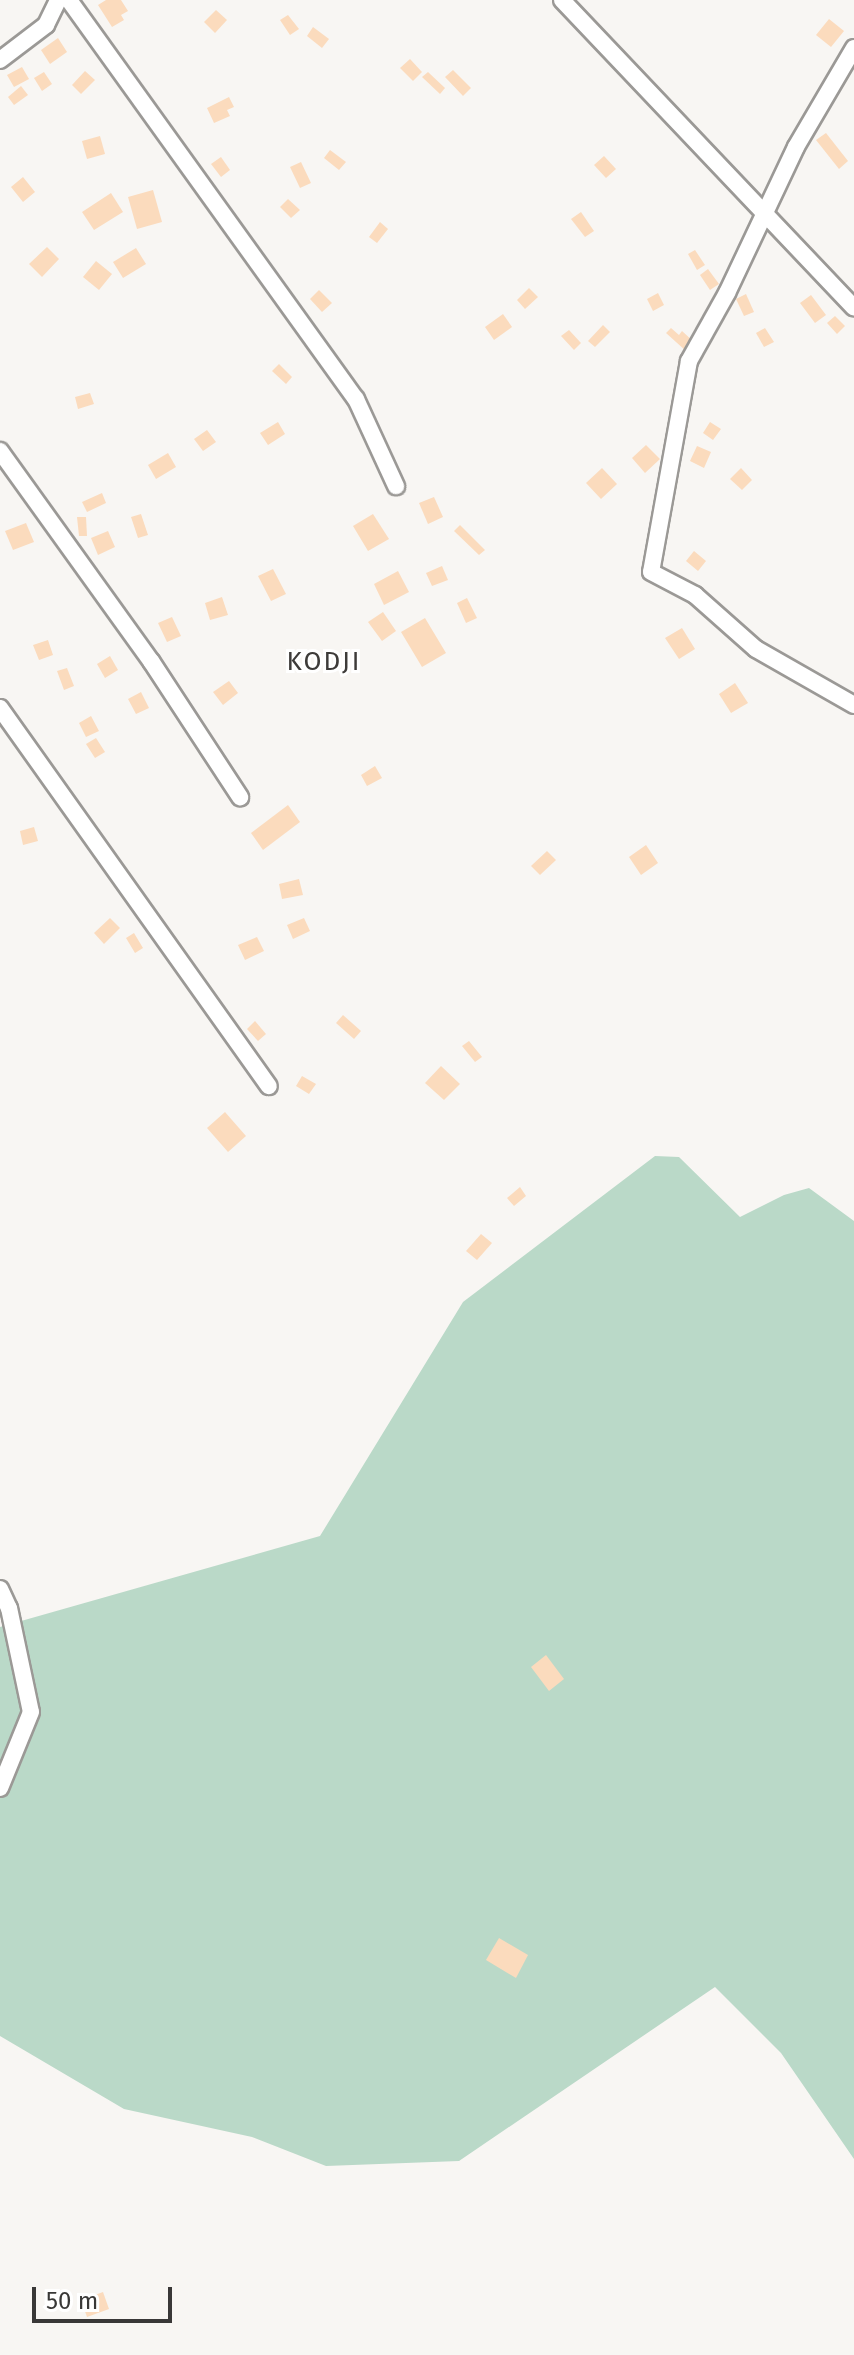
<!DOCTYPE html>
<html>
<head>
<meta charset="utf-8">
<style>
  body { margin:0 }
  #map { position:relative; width:854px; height:2355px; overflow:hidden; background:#f8f6f3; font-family:"Fira Sans",sans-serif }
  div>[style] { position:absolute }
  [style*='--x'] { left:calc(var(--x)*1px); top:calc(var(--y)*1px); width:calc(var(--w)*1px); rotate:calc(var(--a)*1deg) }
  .green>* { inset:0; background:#bad9c8 }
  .building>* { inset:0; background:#fbdbbd }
  .roads { filter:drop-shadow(2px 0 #9b9996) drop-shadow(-2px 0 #9b9996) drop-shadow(0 2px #9b9996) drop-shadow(0 -2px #9b9996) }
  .minor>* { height:16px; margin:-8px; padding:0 8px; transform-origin:8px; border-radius:8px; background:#fff }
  span { translate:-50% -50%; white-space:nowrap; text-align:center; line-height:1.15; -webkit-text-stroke:6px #fff; paint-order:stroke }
  .neighbourhood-label { font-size:26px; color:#3d3b39; letter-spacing:2px }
  .scale { position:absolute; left:32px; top:2287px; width:140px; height:36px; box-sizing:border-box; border:4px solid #393837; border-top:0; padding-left:10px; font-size:24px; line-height:28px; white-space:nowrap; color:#393837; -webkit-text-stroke:6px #fff; paint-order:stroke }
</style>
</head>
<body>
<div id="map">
  <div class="green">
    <i style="clip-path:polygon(655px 1156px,679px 1157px,740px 1217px,784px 1195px,809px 1188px,854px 1221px,854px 2159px,781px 2053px,715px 1987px,459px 2161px,326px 2166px,252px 2137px,124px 2109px,0 2036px,0 1627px,320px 1536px,463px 1302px)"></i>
  </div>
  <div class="building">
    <i style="clip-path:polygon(106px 0,121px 0,128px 11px,121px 15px,124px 20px,112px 27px,98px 5px)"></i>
    <i style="clip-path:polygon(216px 10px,227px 20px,215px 33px,204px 22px)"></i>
    <i style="clip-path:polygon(288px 15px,299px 29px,290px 35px,280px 20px)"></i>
    <i style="clip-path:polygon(829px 19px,844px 31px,831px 47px,816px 35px)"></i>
    <i style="clip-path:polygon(313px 27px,329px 39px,322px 48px,307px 36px)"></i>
    <i style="clip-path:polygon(58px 38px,67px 52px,50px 64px,41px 50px)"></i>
    <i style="clip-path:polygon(410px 59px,422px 72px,413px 81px,400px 68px)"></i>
    <i style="clip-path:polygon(22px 67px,29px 79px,14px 87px,7px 75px)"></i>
    <i style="clip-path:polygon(453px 70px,471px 88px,463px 96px,445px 77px)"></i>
    <i style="clip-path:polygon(85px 71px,95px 80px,81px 94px,72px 85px)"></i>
    <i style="clip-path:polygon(44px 72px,52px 84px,42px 91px,34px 78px)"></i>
    <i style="clip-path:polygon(428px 72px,445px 88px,440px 94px,422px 77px)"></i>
    <i style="clip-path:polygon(21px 86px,28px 95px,14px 105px,8px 97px)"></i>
    <i style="clip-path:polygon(229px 97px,234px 107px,227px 110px,230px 116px,214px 123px,207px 108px)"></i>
    <i style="clip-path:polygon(826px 133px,848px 161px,839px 169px,816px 140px)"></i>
    <i style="clip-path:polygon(100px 136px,105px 154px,87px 159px,82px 141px)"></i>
    <i style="clip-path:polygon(330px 150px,346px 162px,339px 170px,324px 158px)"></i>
    <i style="clip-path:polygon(604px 156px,616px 169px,606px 178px,594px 165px)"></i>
    <i style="clip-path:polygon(221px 157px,230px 170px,221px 177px,211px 164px)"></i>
    <i style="clip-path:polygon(301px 162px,311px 183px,300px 188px,290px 167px)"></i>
    <i style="clip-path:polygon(23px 177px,35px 192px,23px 202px,11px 187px)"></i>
    <i style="clip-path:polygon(153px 190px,162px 222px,137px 229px,128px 197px)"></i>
    <i style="clip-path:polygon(111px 193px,123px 212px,94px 230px,82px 212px)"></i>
    <i style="clip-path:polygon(288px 199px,300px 210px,291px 218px,280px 207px)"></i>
    <i style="clip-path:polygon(581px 212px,594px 231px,585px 237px,571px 219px)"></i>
    <i style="clip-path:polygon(380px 222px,388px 229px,377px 243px,369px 237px)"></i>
    <i style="clip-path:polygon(47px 247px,59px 259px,42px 277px,29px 264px)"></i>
    <i style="clip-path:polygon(136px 248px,146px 264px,123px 278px,113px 262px)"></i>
    <i style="clip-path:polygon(695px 250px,705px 265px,697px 270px,688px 254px)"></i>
    <i style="clip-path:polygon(96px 261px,112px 274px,99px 290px,83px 277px)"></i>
    <i style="clip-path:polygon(708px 269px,719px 284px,710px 290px,700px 275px)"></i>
    <i style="clip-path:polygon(529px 288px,538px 297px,525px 309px,517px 300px)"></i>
    <i style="clip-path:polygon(319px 290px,332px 303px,322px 312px,310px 299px)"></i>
    <i style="clip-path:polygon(658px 293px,664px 305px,653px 311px,647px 299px)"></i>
    <i style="clip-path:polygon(746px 294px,754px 312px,744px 316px,736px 299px)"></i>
    <i style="clip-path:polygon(811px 295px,826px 315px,815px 323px,800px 303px)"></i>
    <i style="clip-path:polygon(503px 314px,512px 327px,494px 340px,485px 327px)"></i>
    <i style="clip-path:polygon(835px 316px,845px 326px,837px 334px,827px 323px)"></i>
    <i style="clip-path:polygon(603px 325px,610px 332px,595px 347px,588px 341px)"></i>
    <i style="clip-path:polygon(671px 328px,679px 335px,682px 331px,694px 342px,686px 351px,666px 333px)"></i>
    <i style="clip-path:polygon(765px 328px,774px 342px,764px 347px,756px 333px)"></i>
    <i style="clip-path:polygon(569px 330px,581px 343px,574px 350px,561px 336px)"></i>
    <i style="clip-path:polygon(279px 364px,292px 377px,286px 384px,272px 371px)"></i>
    <i style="clip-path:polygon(90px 393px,94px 404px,78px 409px,75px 397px)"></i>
    <i style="clip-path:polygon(278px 422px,285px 434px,268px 445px,260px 433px)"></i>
    <i style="clip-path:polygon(710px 422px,721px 429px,713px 440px,703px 433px)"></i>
    <i style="clip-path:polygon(207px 430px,216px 442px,203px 451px,194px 439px)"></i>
    <i style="clip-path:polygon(646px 445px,660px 459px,645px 473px,632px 458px)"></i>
    <i style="clip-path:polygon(697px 446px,711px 452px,704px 468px,690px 461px)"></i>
    <i style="clip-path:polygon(168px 453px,176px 467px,156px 479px,148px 465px)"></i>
    <i style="clip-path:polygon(602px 468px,617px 484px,601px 499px,586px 483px)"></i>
    <i style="clip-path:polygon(741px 468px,752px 480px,742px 490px,730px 479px)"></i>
    <i style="clip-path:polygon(102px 493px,106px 503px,87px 512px,82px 502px)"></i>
    <i style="clip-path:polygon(434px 497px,443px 517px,428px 524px,419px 503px)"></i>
    <i style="clip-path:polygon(141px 514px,148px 535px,138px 538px,131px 517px)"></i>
    <i style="clip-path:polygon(373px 514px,389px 539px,368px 551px,353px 526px)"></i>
    <i style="clip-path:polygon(77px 517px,86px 517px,87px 536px,79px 536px)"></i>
    <i style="clip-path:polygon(26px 523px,34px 542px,13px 550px,5px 531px)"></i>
    <i style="clip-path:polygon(460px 525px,485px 550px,479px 555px,454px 531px)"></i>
    <i style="clip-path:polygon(108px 531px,115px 547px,98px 555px,91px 538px)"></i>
    <i style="clip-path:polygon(694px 551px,706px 561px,698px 571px,686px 561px)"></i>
    <i style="clip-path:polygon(442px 566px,448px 580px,432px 586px,426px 573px)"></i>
    <i style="clip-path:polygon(273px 569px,286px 594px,271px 601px,258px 576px)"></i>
    <i style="clip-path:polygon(398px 571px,409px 592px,384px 605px,374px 584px)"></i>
    <i style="clip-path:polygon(222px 597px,228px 615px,210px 620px,205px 603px)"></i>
    <i style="clip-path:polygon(467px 598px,477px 618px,466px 623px,457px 603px)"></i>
    <i style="clip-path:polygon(383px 612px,396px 631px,382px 641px,368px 622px)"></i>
    <i style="clip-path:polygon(172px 617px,181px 636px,167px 642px,158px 623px)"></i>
    <i style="clip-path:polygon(425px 618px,446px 653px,422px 667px,401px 632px)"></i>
    <i style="clip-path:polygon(682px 628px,695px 649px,679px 659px,665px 638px)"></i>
    <i style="clip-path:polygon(48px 640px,53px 655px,39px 660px,33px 645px)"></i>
    <i style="clip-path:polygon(110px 656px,118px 670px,105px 678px,97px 664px)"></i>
    <i style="clip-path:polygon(67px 668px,74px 686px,64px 690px,57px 671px)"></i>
    <i style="clip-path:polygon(229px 681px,238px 693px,223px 705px,213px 692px)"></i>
    <i style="clip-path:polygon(735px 683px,748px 703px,731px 713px,719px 694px)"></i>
    <i style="clip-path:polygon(141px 692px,149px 708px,136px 714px,128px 699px)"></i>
    <i style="clip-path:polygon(91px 716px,99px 731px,86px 737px,79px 723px)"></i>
    <i style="clip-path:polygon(96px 738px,105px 752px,95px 758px,86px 744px)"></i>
    <i style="clip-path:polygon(375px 766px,382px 778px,367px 786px,361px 775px)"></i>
    <i style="clip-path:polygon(288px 805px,300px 822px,263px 850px,251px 833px)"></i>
    <i style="clip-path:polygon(34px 827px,38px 841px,23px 845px,20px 831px)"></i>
    <i style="clip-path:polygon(646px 845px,658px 863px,641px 875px,629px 857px)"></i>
    <i style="clip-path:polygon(547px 851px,556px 860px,540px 875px,531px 866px)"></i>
    <i style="clip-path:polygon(299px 879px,303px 895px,282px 899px,279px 884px)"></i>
    <i style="clip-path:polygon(110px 918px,120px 928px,104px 944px,94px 933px)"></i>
    <i style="clip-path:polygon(304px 918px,310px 931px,293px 939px,287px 925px)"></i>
    <i style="clip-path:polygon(134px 933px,143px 948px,135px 953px,126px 938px)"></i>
    <i style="clip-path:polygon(257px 937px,264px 951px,245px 960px,238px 945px)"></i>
    <i style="clip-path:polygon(343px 1015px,361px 1031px,354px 1039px,336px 1023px)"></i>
    <i style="clip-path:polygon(255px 1021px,266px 1034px,258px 1041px,247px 1029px)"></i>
    <i style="clip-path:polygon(469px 1041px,482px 1057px,475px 1062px,462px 1046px)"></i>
    <i style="clip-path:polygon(441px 1066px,460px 1084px,444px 1100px,425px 1083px)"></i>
    <i style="clip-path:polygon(302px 1076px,316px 1084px,309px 1094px,296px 1086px)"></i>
    <i style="clip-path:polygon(225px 1112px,246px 1136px,228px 1152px,207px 1128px)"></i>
    <i style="clip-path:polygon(520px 1187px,526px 1196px,514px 1206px,507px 1198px)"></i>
    <i style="clip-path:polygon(481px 1234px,492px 1243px,477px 1260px,466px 1251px)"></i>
    <i style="clip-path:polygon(546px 1655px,564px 1679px,549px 1691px,531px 1667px)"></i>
    <i style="clip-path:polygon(499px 1938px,528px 1955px,516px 1978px,486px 1960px)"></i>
    <i style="clip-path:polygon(103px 2292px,109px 2309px,87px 2317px,81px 2300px)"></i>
  </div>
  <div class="roads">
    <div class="minor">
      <i style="--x:69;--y:0;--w:491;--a:54.3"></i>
      <i style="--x:356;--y:399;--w:96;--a:65.3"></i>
      <i style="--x:562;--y:0;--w:424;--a:46.5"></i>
      <i style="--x:854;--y:48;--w:115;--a:120.4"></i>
      <i style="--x:796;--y:147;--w:161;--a:115.3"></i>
      <i style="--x:727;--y:293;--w:78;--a:119.2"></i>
      <i style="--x:689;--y:361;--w:214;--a:100.2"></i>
      <i style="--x:651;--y:572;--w:50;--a:27.6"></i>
      <i style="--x:695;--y:595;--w:81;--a:41.5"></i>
      <i style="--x:756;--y:649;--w:113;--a:29.7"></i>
      <i style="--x:0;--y:60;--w:58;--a:-37.3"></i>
      <i style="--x:46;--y:25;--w:28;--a:-64"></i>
      <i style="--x:0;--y:451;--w:259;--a:54.3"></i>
      <i style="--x:151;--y:661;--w:163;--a:56.8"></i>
      <i style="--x:0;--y:708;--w:464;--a:54.6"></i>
      <i style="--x:0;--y:1589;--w:21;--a:65"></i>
      <i style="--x:9;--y:1608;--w:106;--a:78.1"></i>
      <i style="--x:31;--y:1712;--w:82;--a:112.2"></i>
    </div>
  </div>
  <div class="neighbourhood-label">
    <span style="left:324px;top:662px">KODJI</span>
  </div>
  <div class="scale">50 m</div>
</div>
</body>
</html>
